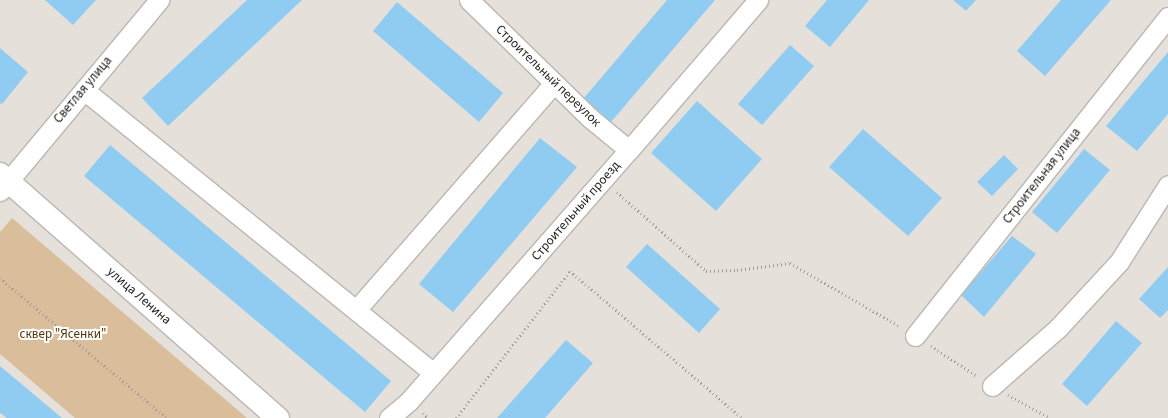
<!DOCTYPE html>
<html>
<head>
<meta charset="utf-8">
<style>
  body { margin:0 }
  #map { position:relative; width:1168px; height:418px; overflow:hidden; background:#e5e0da; font-family:"Source Sans 3",sans-serif }
  div>[style] { position:absolute }
  [style*='--x'] { left:calc(var(--x)*1px); top:calc(var(--y)*1px); width:calc(var(--w)*1px); rotate:calc(var(--a)*1deg) }
  .green>* { inset:0; background:#dabe9b }
  .building>* { inset:0; background:#90ccf2 }
  .path>* { height:2.5px; margin-top:-1.25px; transform-origin:0; background:repeating-linear-gradient(90deg,#9e9a95 0 1px,transparent 0 4px) }
  .roads { filter:drop-shadow(1px 0 #bcb7b2) drop-shadow(-1px 0 #bcb7b2) drop-shadow(0 1px #bcb7b2) drop-shadow(0 -1px #bcb7b2) }
  .minor>* { height:19px; margin:-9.5px; padding:0 9.5px; transform-origin:9.5px; border-radius:9.5px; background:#fff }
  .major>* { height:22px; margin:-11px; padding:0 11px; transform-origin:11px; border-radius:11px; background:#fff }
  span { translate:-50% -50%; white-space:nowrap; text-align:center; line-height:1.15; -webkit-text-stroke:4px #fff; paint-order:stroke }
  .street-label { font-size:13px; color:#1e1c1a }
  .park-label { font-size:13px; color:#50350c }
</style>
</head>
<body>
<div id="map">
  <div class="green">
    <i style="clip-path:polygon(12px 218px,247px 418px,75px 418px,0 354px,0 232px)"></i>
  </div>
  <div class="building">
    <i style="clip-path:polygon(45px 0,96px 0,73px 25px)"></i>
    <i style="clip-path:polygon(247px 0,302px 0,168px 126px,142px 98px)"></i>
    <i style="clip-path:polygon(667px 0,715px 0,611px 122px,584px 98px)"></i>
    <i style="clip-path:polygon(827px 0,869px 0,830px 47px,805px 26px)"></i>
    <i style="clip-path:polygon(953px 0,976px 0,966px 11px)"></i>
    <i style="clip-path:polygon(1061px 0,1111px 0,1045px 76px,1017px 51px)"></i>
    <i style="clip-path:polygon(397px 2px,503px 93px,479px 122px,373px 31px)"></i>
    <i style="clip-path:polygon(790px 45px,814px 66px,762px 125px,738px 104px)"></i>
    <i style="clip-path:polygon(0 48px,28px 72px,2px 104px,0 103px)"></i>
    <i style="clip-path:polygon(1168px 52px,1168px 114px,1137px 151px,1106px 126px)"></i>
    <i style="clip-path:polygon(697px 101px,762px 159px,716px 211px,651px 153px)"></i>
    <i style="clip-path:polygon(863px 129px,942px 198px,908px 236px,829px 167px)"></i>
    <i style="clip-path:polygon(540px 138px,577px 167px,453px 312px,419px 284px)"></i>
    <i style="clip-path:polygon(110px 145px,391px 381px,365px 412px,84px 176px)"></i>
    <i style="clip-path:polygon(1084px 149px,1110px 170px,1057px 233px,1032px 212px)"></i>
    <i style="clip-path:polygon(1004px 155px,1018px 169px,992px 196px,977px 182px)"></i>
    <i style="clip-path:polygon(1012px 236px,1036px 254px,984px 317px,961px 295px)"></i>
    <i style="clip-path:polygon(647px 244px,720px 309px,699px 333px,626px 267px)"></i>
    <i style="clip-path:polygon(1168px 267px,1168px 310px,1160px 318px,1139px 299px)"></i>
    <i style="clip-path:polygon(1116px 321px,1142px 343px,1087px 406px,1062px 384px)"></i>
    <i style="clip-path:polygon(566px 340px,593px 363px,545px 418px,497px 418px)"></i>
    <i style="clip-path:polygon(0 366px,62px 418px,7px 418px,0 413px)"></i>
  </div>
  <div class="path">
    <i style="--x:617;--y:192;--w:119;--a:41.6"></i>
    <i style="--x:706;--y:271;--w:31;--a:-2"></i>
    <i style="--x:737;--y:270;--w:53;--a:-7.5"></i>
    <i style="--x:790;--y:263;--w:126;--a:30"></i>
    <i style="--x:0;--y:278;--w:218;--a:40"></i>
    <i style="--x:931;--y:346;--w:55;--a:33.1"></i>
    <i style="--x:1008;--y:395;--w:48;--a:28.7"></i>
    <i style="--x:423;--y:413;--w:7;--a:45"></i>
    <i style="--x:456;--y:418;--w:186;--a:-52.2"></i>
    <i style="--x:570;--y:271;--w:226;--a:40.5"></i>
  </div>
  <div class="roads">
    <div class="minor">
      <i style="--x:469;--y:0;--w:169;--a:44.3"></i>
      <i style="--x:590;--y:118;--w:50;--a:39.4"></i>
      <i style="--x:84;--y:90;--w:449;--a:39"></i>
      <i style="--x:0;--y:191;--w:249;--a:-50.2"></i>
      <i style="--x:356;--y:310;--w:301;--a:-48.9"></i>
      <i style="--x:915;--y:336;--w:407;--a:-51.6"></i>
      <i style="--x:992;--y:386;--w:88;--a:-41.3"></i>
      <i style="--x:1058;--y:328;--w:90;--a:-47.3"></i>
      <i style="--x:1119;--y:262;--w:91;--a:-57.5"></i>
      <i style="--x:389;--y:418;--w:26;--a:-40"></i>
      <i style="--x:409;--y:401;--w:334;--a:-48.8"></i>
      <i style="--x:629;--y:150;--w:198;--a:-49.3"></i>
    </div>
    <div class="major">
      <i style="--x:0;--y:174;--w:370;--a:41.3"></i>
    </div>
  </div>
  <div class="street-label">
    <span style="left:548px;top:76px;rotate:44deg">Строительный переулок</span>
    <span style="left:83px;top:90px;rotate:-50deg">Светлая улица</span>
    <span style="left:1042px;top:176px;rotate:-52deg">Строительная улица</span>
    <span style="left:576px;top:211px;rotate:-49deg">Строительный проезд</span>
    <span style="left:139px;top:296px;rotate:41deg">улица Ленина</span>
  </div>
  <div class="park-label">
    <span style="left:63px;top:334px">сквер "Ясенки"</span>
  </div>
</div>
</body>
</html>
